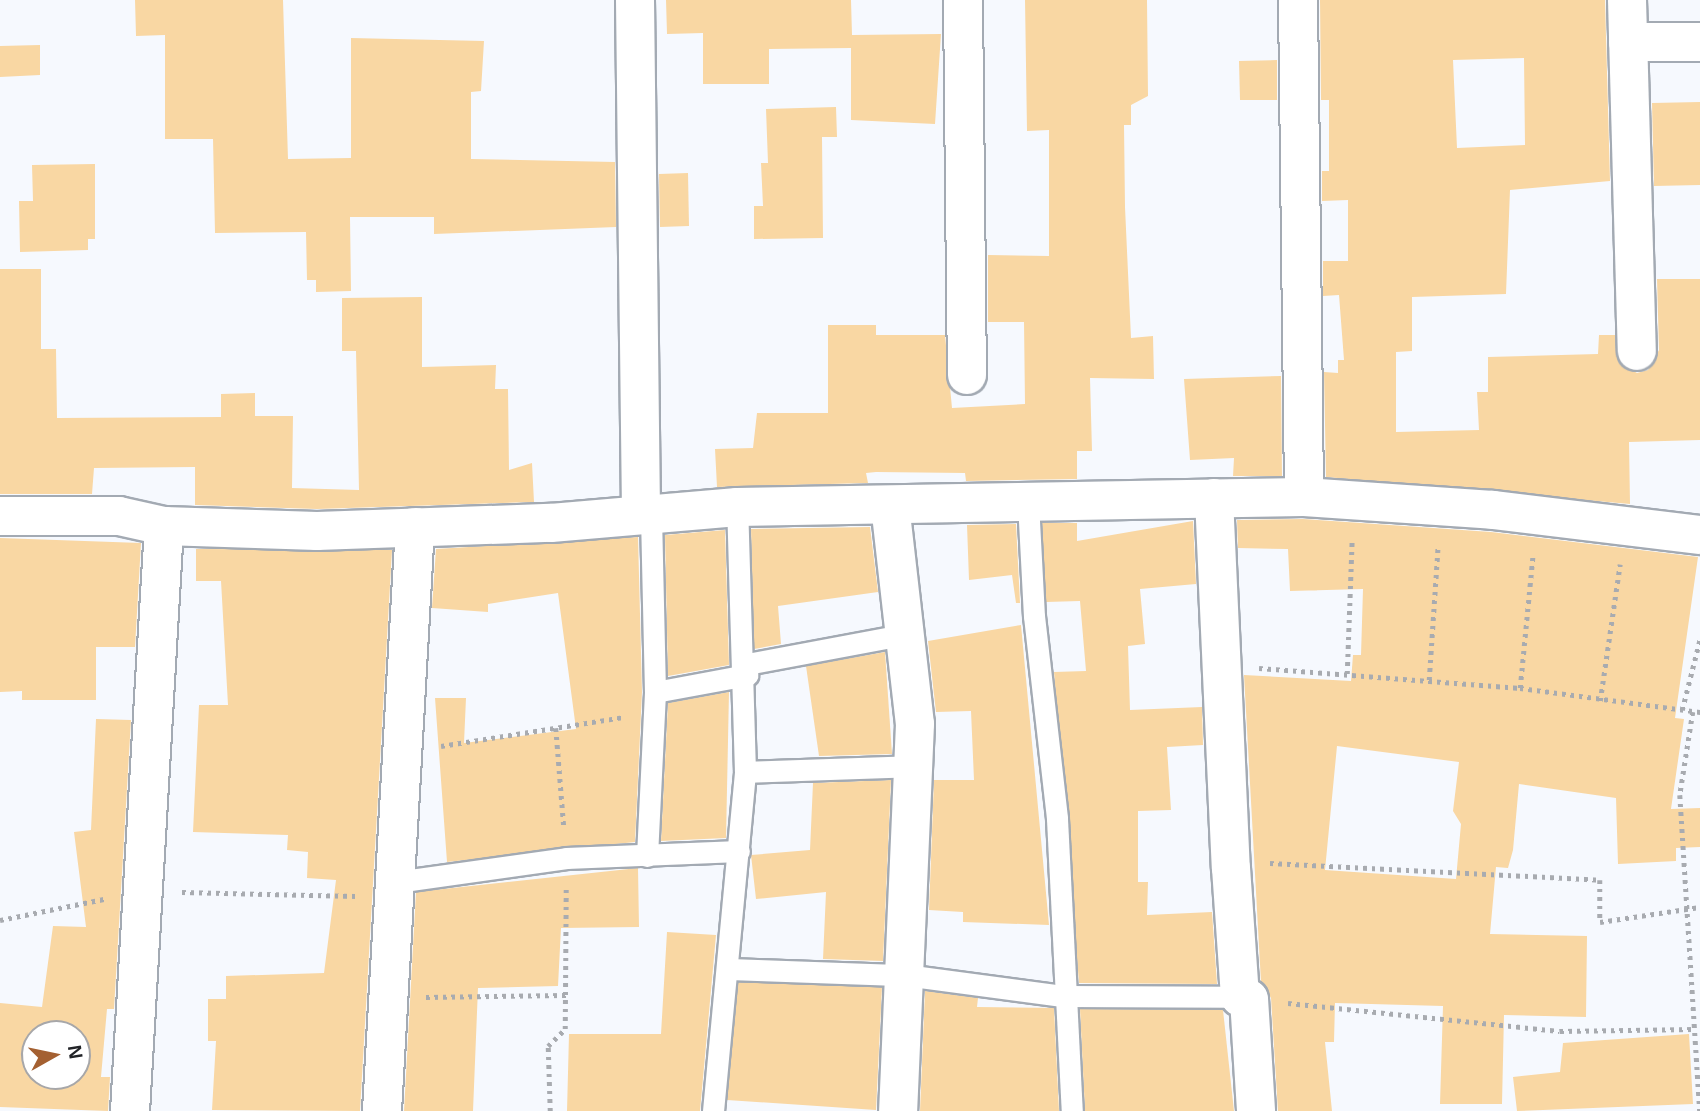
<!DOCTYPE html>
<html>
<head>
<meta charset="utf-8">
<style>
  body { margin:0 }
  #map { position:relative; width:1700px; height:1111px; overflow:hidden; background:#f6f9fe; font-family:Helvetica,sans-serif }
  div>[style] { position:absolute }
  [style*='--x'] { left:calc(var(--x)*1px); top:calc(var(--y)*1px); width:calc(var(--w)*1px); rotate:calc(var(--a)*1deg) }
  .building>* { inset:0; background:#f9d7a3 }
  .path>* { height:4.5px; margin-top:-2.25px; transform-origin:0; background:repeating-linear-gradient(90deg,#a8abb0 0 3.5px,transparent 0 8.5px) }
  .roads { filter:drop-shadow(2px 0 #a3aab3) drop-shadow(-2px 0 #a3aab3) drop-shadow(0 2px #a3aab3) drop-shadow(0 -2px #a3aab3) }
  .lane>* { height:21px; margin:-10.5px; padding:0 10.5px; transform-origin:10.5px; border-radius:10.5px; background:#fff }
  .street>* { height:38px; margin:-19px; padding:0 19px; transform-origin:19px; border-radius:19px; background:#fff }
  span { translate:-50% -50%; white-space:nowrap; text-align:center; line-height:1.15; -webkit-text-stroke:5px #fff; paint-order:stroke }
  .north { position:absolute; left:21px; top:1020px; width:70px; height:70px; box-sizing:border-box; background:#fff; border:2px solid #a7a7a9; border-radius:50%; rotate:81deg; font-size:19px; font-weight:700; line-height:28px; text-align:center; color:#222428 }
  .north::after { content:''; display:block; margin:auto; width:24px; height:32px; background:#a46031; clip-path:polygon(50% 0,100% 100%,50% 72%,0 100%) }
</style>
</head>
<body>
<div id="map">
  <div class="building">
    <i style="clip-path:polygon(135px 0,283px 0,288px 159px,351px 158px,351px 38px,484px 41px,481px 91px,471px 92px,471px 159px,615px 162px,616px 227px,434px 234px,434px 217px,350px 217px,351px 291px,316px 292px,316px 280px,307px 280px,306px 232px,215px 233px,213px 139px,165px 139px,165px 35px,136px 36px)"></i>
    <i style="clip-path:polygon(666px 0,851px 0,852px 35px,941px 34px,935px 124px,851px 120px,851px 48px,769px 49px,769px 84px,703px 84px,703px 33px,667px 34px)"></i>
    <i style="clip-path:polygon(1025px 0,1147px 0,1148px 96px,1131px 105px,1131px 125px,1124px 125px,1125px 207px,1131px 338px,1153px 336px,1154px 379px,1090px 378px,1092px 451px,1077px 451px,1077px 479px,966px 481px,965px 473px,876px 472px,866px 473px,868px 483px,717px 487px,715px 449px,753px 448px,757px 413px,828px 413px,828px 325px,876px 325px,876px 335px,945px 335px,952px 408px,1025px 404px,1024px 322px,988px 322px,988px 255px,1049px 256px,1049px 130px,1027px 131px)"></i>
    <i style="clip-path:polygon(evenodd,1320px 0,1605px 0,1610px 181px,1510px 190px,1506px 294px,1412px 297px,1412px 351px,1396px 352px,1396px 432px,1479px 430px,1477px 392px,1488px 392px,1488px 357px,1598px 354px,1599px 335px,1615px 335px,1619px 363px,1637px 373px,1648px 370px,1659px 350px,1657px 279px,1700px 279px,1700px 440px,1629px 442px,1630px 504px,1326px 477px,1324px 372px,1338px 373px,1338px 360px,1344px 360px,1339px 295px,1323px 296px,1323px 261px,1348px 261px,1348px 200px,1322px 201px,1322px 171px,1329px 171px,1329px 100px,1321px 100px,1320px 0,1524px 58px,1525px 145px,1457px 148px,1453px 60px,1524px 58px)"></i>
    <i style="clip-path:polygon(40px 45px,40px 75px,0 77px,0 46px)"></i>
    <i style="clip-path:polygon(1277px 60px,1277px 100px,1240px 100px,1239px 61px)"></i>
    <i style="clip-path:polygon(1700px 102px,1700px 185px,1654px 186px,1652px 103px)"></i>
    <i style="clip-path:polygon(836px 107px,837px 137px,822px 137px,823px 238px,754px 239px,754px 206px,763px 206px,761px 163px,768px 163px,766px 109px)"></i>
    <i style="clip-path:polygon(95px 164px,95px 239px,88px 239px,88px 250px,20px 252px,19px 201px,33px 201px,32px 165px)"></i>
    <i style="clip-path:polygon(688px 173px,689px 226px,660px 227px,659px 174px)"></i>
    <i style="clip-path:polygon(0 269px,41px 269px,41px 349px,56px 349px,57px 418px,221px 417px,221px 394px,255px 393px,255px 416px,293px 416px,292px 488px,359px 490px,356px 351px,342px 351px,342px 298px,422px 297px,422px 367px,496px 365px,495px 389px,508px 389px,509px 470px,532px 463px,534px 502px,317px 509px,195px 505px,195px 467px,94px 468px,92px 494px,0 494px)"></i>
    <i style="clip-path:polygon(1281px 376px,1282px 476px,1233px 476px,1234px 458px,1190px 460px,1184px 379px)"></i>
    <i style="clip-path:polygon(evenodd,1303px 519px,1491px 532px,1698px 557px,1675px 718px,1684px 719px,1671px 809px,1700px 808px,1700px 847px,1676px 848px,1676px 861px,1618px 864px,1616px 798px,1519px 784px,1513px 850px,1508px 868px,1496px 867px,1490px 934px,1587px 936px,1586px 1017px,1504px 1015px,1502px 1104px,1440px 1104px,1443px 1006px,1335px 1003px,1334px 1042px,1325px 1042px,1332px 1111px,1278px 1111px,1271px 998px,1261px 982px,1244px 675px,1351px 681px,1353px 655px,1361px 655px,1363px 589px,1290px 591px,1288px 549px,1238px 548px,1237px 520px,1303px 519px,1337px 746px,1459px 762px,1453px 811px,1461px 824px,1456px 879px,1325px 870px,1337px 746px)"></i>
    <i style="clip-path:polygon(1193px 521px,1196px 584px,1140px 589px,1145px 644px,1128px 646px,1130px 710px,1202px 707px,1203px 745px,1167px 747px,1171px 810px,1138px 811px,1138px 882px,1148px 882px,1147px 915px,1212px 912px,1217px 984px,1079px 983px,1054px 672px,1086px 671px,1080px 601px,1046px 602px,1042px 523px,1077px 523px,1077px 541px)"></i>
    <i style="clip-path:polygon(1016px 524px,1020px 603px,1016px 603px,1012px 575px,969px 580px,967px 525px)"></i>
    <i style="clip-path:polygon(870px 527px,878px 592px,778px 606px,781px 644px,754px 649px,751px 529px)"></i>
    <i style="clip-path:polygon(725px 530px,729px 665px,668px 676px,665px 535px)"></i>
    <i style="clip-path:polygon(638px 537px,642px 692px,635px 842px,447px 862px,435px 698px,466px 698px,464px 743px,576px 729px,558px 593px,488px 604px,488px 612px,432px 608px,436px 549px)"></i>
    <i style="clip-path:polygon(0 538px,141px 543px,135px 647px,96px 647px,96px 700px,22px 700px,22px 691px,0 692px)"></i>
    <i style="clip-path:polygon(196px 549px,392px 550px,360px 1111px,212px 1110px,216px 1041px,208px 1041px,208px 999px,226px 999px,226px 976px,324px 973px,336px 880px,307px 878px,308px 852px,287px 850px,288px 835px,193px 832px,199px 705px,228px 705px,221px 581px,196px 581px)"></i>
    <i style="clip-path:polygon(1021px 625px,1049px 925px,963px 922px,963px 912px,929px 910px,934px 780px,974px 780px,971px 711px,936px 712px,928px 641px)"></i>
    <i style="clip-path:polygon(885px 652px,892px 754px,819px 756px,806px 666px)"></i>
    <i style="clip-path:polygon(729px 692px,726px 838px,661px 841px,668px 703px)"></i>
    <i style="clip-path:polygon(evenodd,96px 719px,131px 720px,114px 1009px,107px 1009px,101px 1077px,110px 1077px,108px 1111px,0 1107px,0 1003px,42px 1007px,53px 926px,86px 927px,74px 832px,91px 830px,96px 719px,35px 1034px,77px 1034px,77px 1076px,35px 1076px,35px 1034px)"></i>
    <i style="clip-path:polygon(891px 780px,883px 961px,823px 959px,826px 892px,756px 899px,751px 855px,810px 850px,813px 783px)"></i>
    <i style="clip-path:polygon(638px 868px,639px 927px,561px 928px,558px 986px,478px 988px,473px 1111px,404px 1111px,416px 892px)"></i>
    <i style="clip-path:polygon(667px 932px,716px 935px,700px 1111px,567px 1111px,569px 1034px,661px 1034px)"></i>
    <i style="clip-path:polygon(738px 982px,882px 987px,876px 1110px,727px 1100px)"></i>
    <i style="clip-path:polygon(925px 991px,978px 998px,977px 1007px,1054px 1008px,1059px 1111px,920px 1111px)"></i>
    <i style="clip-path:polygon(1080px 1009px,1223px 1010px,1234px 1111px,1085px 1111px)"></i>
    <i style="clip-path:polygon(1689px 1034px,1693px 1104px,1517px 1111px,1513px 1077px,1560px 1072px,1563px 1043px)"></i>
  </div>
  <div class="path">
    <i style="--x:1259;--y:668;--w:262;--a:4.4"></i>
    <i style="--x:1520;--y:688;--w:182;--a:7.6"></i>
    <i style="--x:1347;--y:674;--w:135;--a:-87.9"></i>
    <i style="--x:1429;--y:680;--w:135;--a:-86.2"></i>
    <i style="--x:1520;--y:688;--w:135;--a:-84.5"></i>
    <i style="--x:1600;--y:701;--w:138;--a:-81.7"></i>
    <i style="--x:1682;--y:710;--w:73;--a:-75.8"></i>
    <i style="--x:1693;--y:712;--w:84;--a:98.9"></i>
    <i style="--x:1680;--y:795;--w:317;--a:86.4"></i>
    <i style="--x:556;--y:728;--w:100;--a:85.4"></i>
    <i style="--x:441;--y:746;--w:186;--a:-9"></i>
    <i style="--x:1270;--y:863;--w:330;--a:2.9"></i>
    <i style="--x:1600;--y:880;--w:42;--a:90"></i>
    <i style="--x:1600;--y:922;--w:101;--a:-8.5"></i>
    <i style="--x:182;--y:892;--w:174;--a:1.3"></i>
    <i style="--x:0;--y:920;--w:106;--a:-11.4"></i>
    <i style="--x:426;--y:997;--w:140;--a:-0.8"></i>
    <i style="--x:1288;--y:1003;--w:273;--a:5.9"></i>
    <i style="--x:1560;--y:1031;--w:135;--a:-0.8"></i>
    <i style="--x:550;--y:1111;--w:65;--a:-91.8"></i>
    <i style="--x:548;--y:1046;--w:24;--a:-45"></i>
    <i style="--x:565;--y:1029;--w:140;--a:-89.6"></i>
  </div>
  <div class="roads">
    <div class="lane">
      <i style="--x:1028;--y:502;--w:114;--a:87"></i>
      <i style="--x:1034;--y:616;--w:204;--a:83.5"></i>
      <i style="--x:1057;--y:819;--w:292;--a:87.1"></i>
      <i style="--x:747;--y:664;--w:163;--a:-10.6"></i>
      <i style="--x:655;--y:692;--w:94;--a:-10.5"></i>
      <i style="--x:745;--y:772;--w:169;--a:-2"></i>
      <i style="--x:647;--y:856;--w:164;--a:-87.2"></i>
      <i style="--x:655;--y:692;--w:181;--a:-91.3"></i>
      <i style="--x:396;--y:882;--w:172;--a:-8"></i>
      <i style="--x:566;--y:858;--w:173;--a:-2.3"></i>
      <i style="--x:729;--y:969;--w:176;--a:2"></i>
      <i style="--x:905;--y:975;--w:159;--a:7.6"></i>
      <i style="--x:1063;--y:996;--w:177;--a:0.3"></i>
      <i style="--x:713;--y:1111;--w:341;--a:-84.6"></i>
      <i style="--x:745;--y:772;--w:265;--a:-91.7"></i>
    </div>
    <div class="street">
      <i style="--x:635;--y:0;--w:512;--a:89.33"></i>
      <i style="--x:963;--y:0;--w:375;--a:89.4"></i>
      <i style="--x:1298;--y:0;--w:497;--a:89.3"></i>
      <i style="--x:1627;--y:0;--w:351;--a:88.4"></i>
      <i style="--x:1628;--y:42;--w:72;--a:0"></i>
      <i style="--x:1214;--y:498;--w:370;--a:87.4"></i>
      <i style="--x:1231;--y:868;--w:129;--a:86"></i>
      <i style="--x:1240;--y:997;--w:9;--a:13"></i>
      <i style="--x:1249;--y:999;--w:112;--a:86.4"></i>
      <i style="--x:890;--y:505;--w:220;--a:83.5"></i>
      <i style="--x:915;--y:724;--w:387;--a:92.5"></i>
      <i style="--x:0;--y:516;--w:119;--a:0"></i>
      <i style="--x:119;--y:516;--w:46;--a:12.5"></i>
      <i style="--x:164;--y:526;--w:153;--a:1.9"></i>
      <i style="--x:317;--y:531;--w:234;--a:-2"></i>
      <i style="--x:551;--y:523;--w:187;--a:-4.9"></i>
      <i style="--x:737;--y:507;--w:567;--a:-1.01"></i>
      <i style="--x:1304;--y:497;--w:189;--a:3.9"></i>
      <i style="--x:1493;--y:510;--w:209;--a:6.9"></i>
      <i style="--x:130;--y:1111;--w:586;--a:-86.67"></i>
      <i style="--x:382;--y:1111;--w:585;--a:-86.77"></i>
    </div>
  </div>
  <div class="north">N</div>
</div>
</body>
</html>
